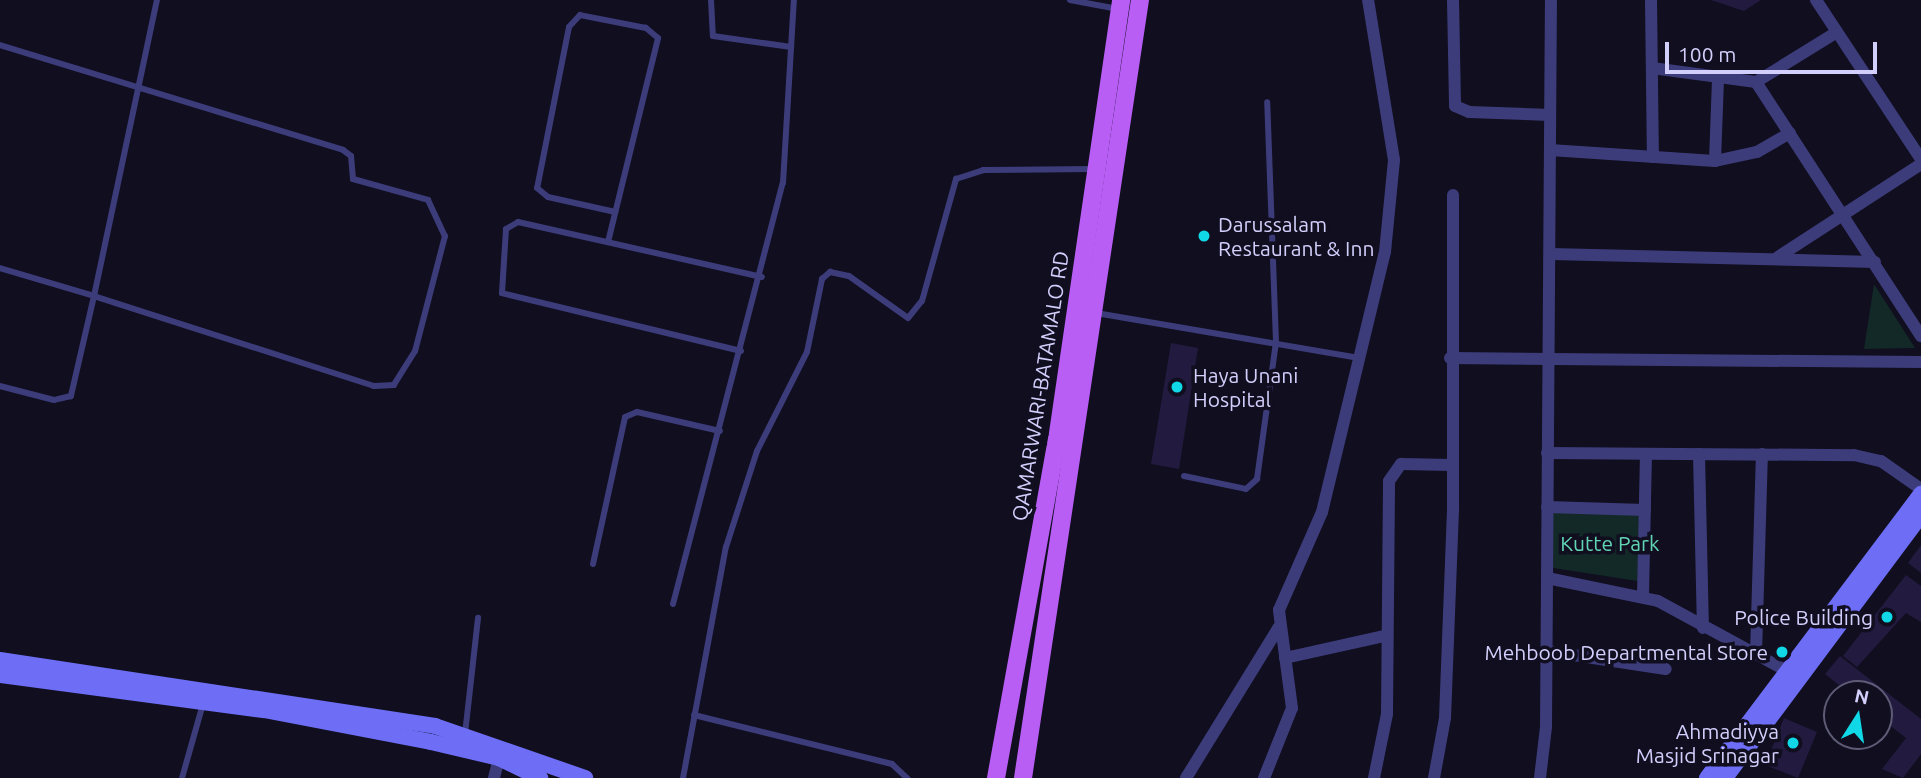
<!DOCTYPE html>
<html>
<head>
<meta charset="utf-8">
<style>
  body { margin:0 }
  #map { position:relative; width:1921px; height:778px; overflow:hidden; background:#100e1f; font-family:Ubuntu,sans-serif }
  div>[style] { position:absolute }
  [style*='--x'] { left:calc(var(--x)*1px); top:calc(var(--y)*1px); width:calc(var(--w)*1px); rotate:calc(var(--a)*1deg) }
  .green>* { inset:0; background:#122927 }
  .building>* { inset:0; background:#221b3f }
  .lane>* { height:6px; margin:-3px; padding:0 3px; transform-origin:3px; border-radius:3px; background:#3d3c7b }
  .street>* { height:12px; margin:-6px; padding:0 6px; transform-origin:6px; border-radius:6px; background:#3d3c7b }
  .secondary>* { height:16px; margin:-8px; padding:0 8px; transform-origin:8px; border-radius:8px; background:#6d6ef5 }
  .primary>* { height:18px; margin:-9px; padding:0 9px; transform-origin:9px; border-radius:9px; background:#b85ef4 }
  .dots>* { width:19px; height:19px; translate:-50% -50%; box-sizing:border-box; border:4px solid #100e1f; border-radius:50% }
  span { translate:-50% -50%; white-space:nowrap; text-align:center; line-height:1.15; -webkit-text-stroke:7px #100e1f; paint-order:stroke }
  .poi-label { font-size:21px; color:#d3cffc }
  .left { translate:0 -50%; text-align:left }
  .right { translate:-100% -50%; text-align:right }
  .street-label { font-size:21px; color:#d3cffc }
  .park-label { font-size:21px; color:#61d6b5 }
  .north { position:absolute; left:1823px; top:680px; width:70px; height:70px; box-sizing:border-box; background:#100e1f; border:2px solid #5e5b77; border-radius:50%; rotate:12deg; font-size:19px; font-weight:700; line-height:28px; text-align:center; color:#d3cffc }
  .north::after { content:''; display:block; margin:auto; width:24px; height:32px; background:#10d8e7; clip-path:polygon(50% 0,100% 100%,50% 72%,0 100%) }
  .scale { position:absolute; left:1665px; top:42px; width:212px; height:32px; box-sizing:border-box; border:4px solid #d3cffc; border-top:0; padding-left:9px; font-size:21px; line-height:24px; white-space:nowrap; color:#d3cffc; -webkit-text-stroke:5px #100e1f; paint-order:stroke }
</style>
</head>
<body>
<div id="map">
  <div class="green">
    <i style="clip-path:polygon(1874px 284px,1915px 348px,1864px 349px)"></i>
    <i style="clip-path:polygon(1547px 507px,1645px 510px,1644px 582px,1547px 567px)"></i>
  </div>
  <div class="building">
    <i style="clip-path:polygon(1711px 0,1761px 0,1744px 11px)"></i>
    <i style="clip-path:polygon(1171px 343px,1198px 348px,1179px 469px,1151px 464px)"></i>
    <i style="clip-path:polygon(1921px 545px,1921px 573px,1908px 563px)"></i>
    <i style="clip-path:polygon(1906px 575px,1921px 586px,1921px 622px,1906px 613px,1857px 667px,1843px 656px)"></i>
    <i style="clip-path:polygon(1840px 656px,1921px 719px,1921px 754px,1903px 778px,1882px 769px,1906px 738px,1879px 717px,1879px 694px,1850px 694px,1825px 674px)"></i>
    <i style="clip-path:polygon(1784px 718px,1817px 732px,1798px 778px,1765px 765px)"></i>
  </div>
  <div class="lane">
    <i style="--x:711;--y:0;--w:36;--a:87"></i>
    <i style="--x:713;--y:36;--w:79;--a:8"></i>
    <i style="--x:1070;--y:0;--w:49;--a:10.6"></i>
    <i style="--x:0;--y:45;--w:359;--a:17"></i>
    <i style="--x:343;--y:150;--w:10;--a:37"></i>
    <i style="--x:351;--y:156;--w:23;--a:85"></i>
    <i style="--x:353;--y:179;--w:78;--a:15.6"></i>
    <i style="--x:428;--y:200;--w:40;--a:65"></i>
    <i style="--x:445;--y:236;--w:119;--a:104.6"></i>
    <i style="--x:415;--y:351;--w:40;--a:122"></i>
    <i style="--x:394;--y:385;--w:20;--a:177"></i>
    <i style="--x:374;--y:386;--w:294;--a:-162.2"></i>
    <i style="--x:94;--y:296;--w:103;--a:103"></i>
    <i style="--x:71;--y:396;--w:17;--a:167"></i>
    <i style="--x:54;--y:400;--w:56;--a:-165.5"></i>
    <i style="--x:608;--y:242;--w:210;--a:-76.2"></i>
    <i style="--x:658;--y:38;--w:16;--a:-140"></i>
    <i style="--x:646;--y:28;--w:67;--a:-168.9"></i>
    <i style="--x:580;--y:15;--w:16;--a:133"></i>
    <i style="--x:569;--y:27;--w:164;--a:101.2"></i>
    <i style="--x:537;--y:188;--w:14;--a:39"></i>
    <i style="--x:548;--y:197;--w:69;--a:12.6"></i>
    <i style="--x:0;--y:268;--w:98;--a:16.6"></i>
    <i style="--x:94;--y:296;--w:303;--a:-78"></i>
    <i style="--x:1096;--y:313;--w:267;--a:9.7"></i>
    <i style="--x:741;--y:351;--w:246;--a:-166.4"></i>
    <i style="--x:502;--y:293;--w:64;--a:-86.4"></i>
    <i style="--x:506;--y:229;--w:14;--a:-30"></i>
    <i style="--x:518;--y:222;--w:250;--a:12.7"></i>
    <i style="--x:1184;--y:476;--w:63;--a:11.8"></i>
    <i style="--x:1246;--y:489;--w:15;--a:-42"></i>
    <i style="--x:1257;--y:479;--w:138;--a:-82.1"></i>
    <i style="--x:1276;--y:342;--w:240;--a:-92.1"></i>
    <i style="--x:593;--y:564;--w:150;--a:-77.7"></i>
    <i style="--x:625;--y:417;--w:13;--a:-23"></i>
    <i style="--x:637;--y:412;--w:85;--a:12.9"></i>
    <i style="--x:673;--y:604;--w:435;--a:-75.4"></i>
    <i style="--x:783;--y:183;--w:183;--a:-86.6"></i>
    <i style="--x:694;--y:715;--w:204;--a:13.9"></i>
    <i style="--x:892;--y:764;--w:21;--a:43"></i>
    <i style="--x:465;--y:734;--w:117;--a:-83.6"></i>
    <i style="--x:182;--y:778;--w:77;--a:-74.2"></i>
    <i style="--x:683;--y:778;--w:235;--a:-79.5"></i>
    <i style="--x:726;--y:547;--w:101;--a:-72.1"></i>
    <i style="--x:757;--y:451;--w:111;--a:-63.2"></i>
    <i style="--x:807;--y:352;--w:75;--a:-78.4"></i>
    <i style="--x:822;--y:279;--w:11;--a:-41"></i>
    <i style="--x:830;--y:272;--w:19;--a:12"></i>
    <i style="--x:849;--y:276;--w:72;--a:35.4"></i>
    <i style="--x:908;--y:318;--w:22;--a:-51"></i>
    <i style="--x:922;--y:301;--w:127;--a:-74.4"></i>
    <i style="--x:956;--y:179;--w:28;--a:-18"></i>
    <i style="--x:983;--y:170;--w:110;--a:-0.5"></i>
  </div>
  <div class="street">
    <i style="--x:1453;--y:0;--w:106;--a:88.9"></i>
    <i style="--x:1455;--y:106;--w:15;--a:23"></i>
    <i style="--x:1469;--y:112;--w:81;--a:2.1"></i>
    <i style="--x:1651;--y:0;--w:157;--a:89.3"></i>
    <i style="--x:1816;--y:0;--w:191;--a:56.6"></i>
    <i style="--x:1652;--y:68;--w:105;--a:7.7"></i>
    <i style="--x:1756;--y:82;--w:95;--a:-31.7"></i>
    <i style="--x:1756;--y:82;--w:303;--a:57"></i>
    <i style="--x:1550;--y:150;--w:165;--a:3.8"></i>
    <i style="--x:1715;--y:161;--w:43;--a:-12.1"></i>
    <i style="--x:1757;--y:152;--w:38;--a:-30"></i>
    <i style="--x:1715;--y:161;--w:83;--a:-87.9"></i>
    <i style="--x:1551;--y:254;--w:324;--a:1.4"></i>
    <i style="--x:1778;--y:257;--w:171;--a:-33"></i>
    <i style="--x:1450;--y:358;--w:471;--a:0.5"></i>
    <i style="--x:1547;--y:453;--w:307;--a:0.4"></i>
    <i style="--x:1854;--y:455;--w:28;--a:13"></i>
    <i style="--x:1881;--y:461;--w:49;--a:35"></i>
    <i style="--x:1699;--y:454;--w:174;--a:88.7"></i>
    <i style="--x:1547;--y:507;--w:98;--a:1.8"></i>
    <i style="--x:1547;--y:578;--w:113;--a:11.7"></i>
    <i style="--x:1658;--y:601;--w:147;--a:28.5"></i>
    <i style="--x:1643;--y:596;--w:142;--a:-88.8"></i>
    <i style="--x:1547;--y:651;--w:120;--a:8.6"></i>
    <i style="--x:1756;--y:654;--w:200;--a:-88.3"></i>
    <i style="--x:1285;--y:658;--w:101;--a:-12.5"></i>
    <i style="--x:494;--y:778;--w:21;--a:-76"></i>
    <i style="--x:1186;--y:778;--w:177;--a:-58.4"></i>
    <i style="--x:1264;--y:778;--w:75;--a:-68.2"></i>
    <i style="--x:1292;--y:708;--w:99;--a:-97.6"></i>
    <i style="--x:1279;--y:610;--w:107;--a:-66.3"></i>
    <i style="--x:1322;--y:512;--w:268;--a:-76.4"></i>
    <i style="--x:1385;--y:252;--w:92;--a:-84.4"></i>
    <i style="--x:1394;--y:160;--w:162;--a:-99.2"></i>
    <i style="--x:1374;--y:778;--w:65;--a:-78.5"></i>
    <i style="--x:1387;--y:714;--w:233;--a:-89.5"></i>
    <i style="--x:1389;--y:481;--w:21;--a:-55"></i>
    <i style="--x:1401;--y:464;--w:51;--a:1.1"></i>
    <i style="--x:1434;--y:778;--w:61;--a:-79.6"></i>
    <i style="--x:1445;--y:718;--w:212;--a:-87.8"></i>
    <i style="--x:1453;--y:506;--w:311;--a:-90"></i>
    <i style="--x:1540;--y:778;--w:51;--a:-83.3"></i>
    <i style="--x:1546;--y:727;--w:727;--a:-89.61"></i>
  </div>
  <div class="secondary">
    <i style="--x:0;--y:660;--w:440;--a:8.6"></i>
    <i style="--x:435;--y:726;--w:159;--a:19.1"></i>
    <i style="--x:0;--y:675;--w:266;--a:7.6"></i>
    <i style="--x:264;--y:710;--w:170;--a:10.8"></i>
    <i style="--x:431;--y:742;--w:70;--a:13.2"></i>
    <i style="--x:499;--y:758;--w:46;--a:26"></i>
    <i style="--x:1707;--y:778;--w:356;--a:-53"></i>
    <i style="--x:1725;--y:778;--w:328;--a:-53.3"></i>
  </div>
  <div class="primary">
    <i style="--x:996;--y:778;--w:343;--a:-79.8"></i>
    <i style="--x:1057;--y:440;--w:445;--a:-81.7"></i>
    <i style="--x:1023;--y:778;--w:787;--a:-81.45"></i>
  </div>
  <div class="dots">
    <i style="left:1204px;top:236px;background:#10d8e7"></i>
    <i style="left:1177px;top:387px;background:#10d8e7"></i>
    <i style="left:1887px;top:617px;background:#10d8e7"></i>
    <i style="left:1782px;top:652px;background:#10d8e7"></i>
    <i style="left:1793px;top:743px;background:#10d8e7"></i>
  </div>
  <div class="poi-label">
    <span class="left" style="left:1218px;top:236px">Darussalam<br>Restaurant &amp; Inn</span>
    <span class="left" style="left:1193px;top:387px">Haya Unani<br>Hospital</span>
    <span class="right" style="left:1873px;top:617px">Police Building</span>
    <span class="right" style="left:1768px;top:652px">Mehboob Departmental Store</span>
    <span class="right" style="left:1779px;top:743px">Ahmadiyya<br>Masjid Srinagar</span>
  </div>
  <div class="street-label">
    <span style="left:1040px;top:386px;rotate:-81deg">QAMARWARI-BATAMALO RD</span>
  </div>
  <div class="park-label">
    <span style="left:1610px;top:543px">Kutte Park</span>
  </div>
  <div class="north">N</div>
  <div class="scale">100 m</div>
</div>
</body>
</html>
